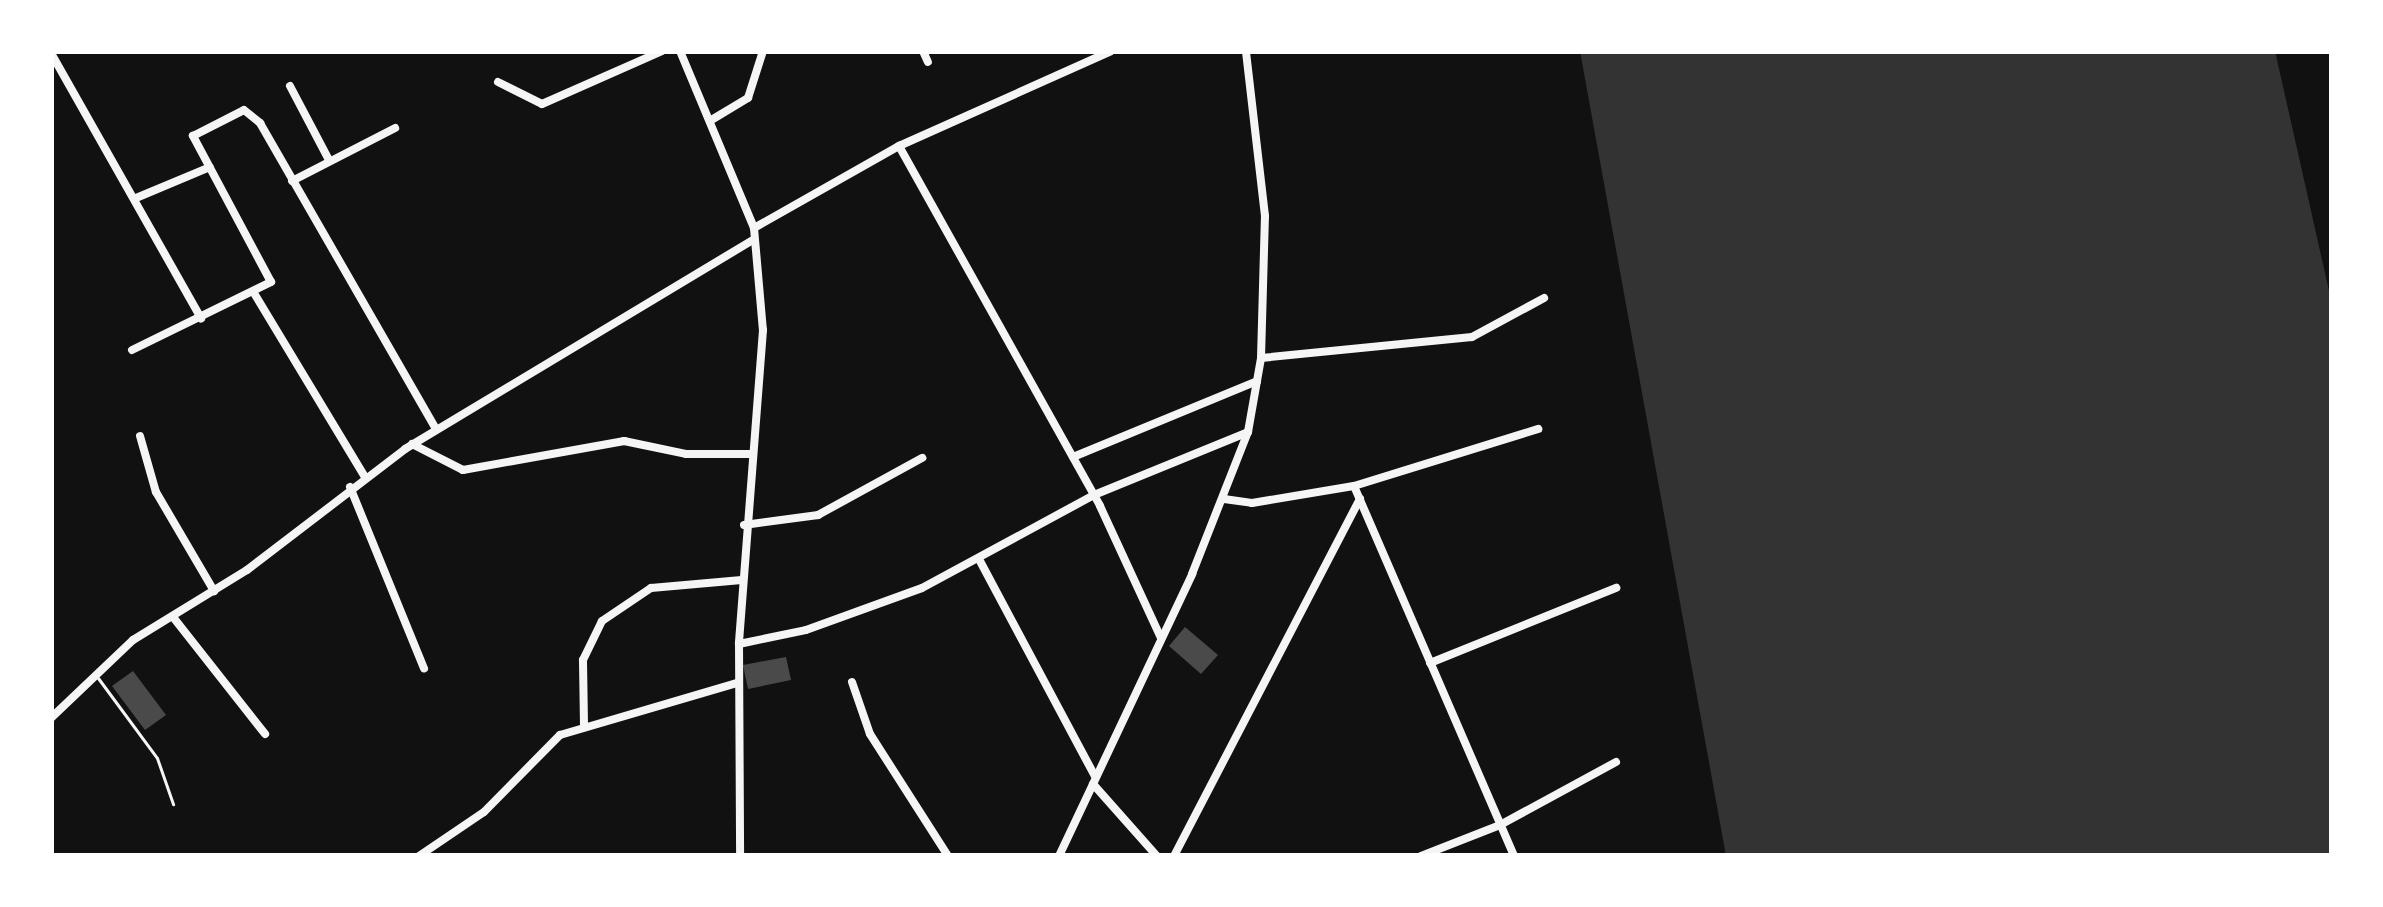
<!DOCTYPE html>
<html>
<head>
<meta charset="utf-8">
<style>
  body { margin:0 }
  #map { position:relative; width:2383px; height:907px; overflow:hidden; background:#111; font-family:"Libre Baskerville",serif }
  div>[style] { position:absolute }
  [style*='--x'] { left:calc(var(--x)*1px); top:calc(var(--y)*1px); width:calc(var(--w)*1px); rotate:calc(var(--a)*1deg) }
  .water>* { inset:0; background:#333 }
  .building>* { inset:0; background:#4a4a4a }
  .service>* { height:3px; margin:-1.5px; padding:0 1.5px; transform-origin:1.5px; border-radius:1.5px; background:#f5f5f5 }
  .minor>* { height:8px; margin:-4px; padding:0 4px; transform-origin:4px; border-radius:4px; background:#f5f5f5 }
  span { translate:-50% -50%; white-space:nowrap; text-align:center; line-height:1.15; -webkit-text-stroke:12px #fff; paint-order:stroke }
  .frame { position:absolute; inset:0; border:54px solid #fff; pointer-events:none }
</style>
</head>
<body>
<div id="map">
  <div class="water">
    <i style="clip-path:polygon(1580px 51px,2275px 51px,2332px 304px,2332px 856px,1726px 856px)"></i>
  </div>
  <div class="building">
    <i style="clip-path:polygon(1185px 627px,1218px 655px,1201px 674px,1169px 646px)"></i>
    <i style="clip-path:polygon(786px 657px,791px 680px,748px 689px,743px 665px)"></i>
    <i style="clip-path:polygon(133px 671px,166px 715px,145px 730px,112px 686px)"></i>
  </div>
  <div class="service">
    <i style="--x:98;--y:678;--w:99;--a:53.6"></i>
    <i style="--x:157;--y:758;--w:49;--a:70.8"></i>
  </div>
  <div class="minor">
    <i style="--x:680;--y:51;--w:192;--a:67.3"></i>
    <i style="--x:754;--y:228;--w:102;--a:85"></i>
    <i style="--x:763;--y:330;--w:315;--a:94.4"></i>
    <i style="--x:739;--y:644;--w:212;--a:89.7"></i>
    <i style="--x:923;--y:51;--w:12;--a:66"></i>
    <i style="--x:51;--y:53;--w:305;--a:60.5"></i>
    <i style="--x:498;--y:82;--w:49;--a:26.6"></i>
    <i style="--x:542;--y:104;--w:131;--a:-23.8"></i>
    <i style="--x:290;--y:86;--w:84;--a:62.2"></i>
    <i style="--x:713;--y:119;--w:41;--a:-31"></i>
    <i style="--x:748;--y:98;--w:49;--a:-72.3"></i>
    <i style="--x:899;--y:146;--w:412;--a:60.8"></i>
    <i style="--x:1100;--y:506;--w:145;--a:65.2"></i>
    <i style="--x:292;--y:181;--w:116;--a:-27.2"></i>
    <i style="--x:136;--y:198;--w:80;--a:-22.7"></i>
    <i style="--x:754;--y:228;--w:167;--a:-29.5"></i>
    <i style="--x:899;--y:146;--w:232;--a:-24.1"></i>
    <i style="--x:254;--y:293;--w:215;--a:58.9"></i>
    <i style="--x:132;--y:350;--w:155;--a:-26.1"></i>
    <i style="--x:271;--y:282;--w:166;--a:-118.1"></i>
    <i style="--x:193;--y:136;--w:57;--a:-27"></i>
    <i style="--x:244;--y:110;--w:21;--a:39"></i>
    <i style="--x:260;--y:123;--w:353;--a:60.1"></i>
    <i style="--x:1261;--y:358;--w:212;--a:-5.7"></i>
    <i style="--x:1472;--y:337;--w:82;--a:-28.4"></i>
    <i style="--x:140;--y:436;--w:58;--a:74.1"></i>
    <i style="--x:156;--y:492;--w:115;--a:59.6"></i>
    <i style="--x:412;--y:444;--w:57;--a:27"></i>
    <i style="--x:463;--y:470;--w:164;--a:-10.2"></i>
    <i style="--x:624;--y:441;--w:63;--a:11.8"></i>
    <i style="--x:686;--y:454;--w:66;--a:0"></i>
    <i style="--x:1073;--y:457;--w:199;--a:-22.4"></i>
    <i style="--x:1354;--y:486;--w:403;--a:66.6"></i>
    <i style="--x:350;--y:487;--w:196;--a:67.8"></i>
    <i style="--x:1224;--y:499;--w:28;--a:8"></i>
    <i style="--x:1252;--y:503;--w:103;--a:-9.5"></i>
    <i style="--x:1354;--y:486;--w:193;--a:-17.2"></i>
    <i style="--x:744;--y:525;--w:75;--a:-7.7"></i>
    <i style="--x:818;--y:515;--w:119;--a:-28.7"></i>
    <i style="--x:980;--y:561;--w:244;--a:61.9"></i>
    <i style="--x:173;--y:617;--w:149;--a:51.8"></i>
    <i style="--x:739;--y:644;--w:68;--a:-11.8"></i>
    <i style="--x:806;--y:630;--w:123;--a:-19.9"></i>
    <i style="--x:922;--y:588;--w:196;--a:-28.4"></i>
    <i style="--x:1094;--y:495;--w:166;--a:-22.2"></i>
    <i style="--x:1430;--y:663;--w:201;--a:-22"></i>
    <i style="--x:852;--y:682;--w:55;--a:70.9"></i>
    <i style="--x:870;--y:734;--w:145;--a:57.4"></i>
    <i style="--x:51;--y:718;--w:113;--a:-43.6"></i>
    <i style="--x:133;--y:640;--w:134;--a:-31.6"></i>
    <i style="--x:247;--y:570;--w:199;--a:-37.4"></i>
    <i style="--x:405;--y:449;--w:407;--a:-31"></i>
    <i style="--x:584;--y:725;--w:65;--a:-90.9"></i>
    <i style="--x:583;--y:660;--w:43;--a:-64"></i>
    <i style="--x:602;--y:621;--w:59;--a:-34"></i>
    <i style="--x:651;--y:588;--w:91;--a:-5"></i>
    <i style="--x:1093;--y:784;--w:96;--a:48.4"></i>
    <i style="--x:419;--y:856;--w:78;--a:-34.1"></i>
    <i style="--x:484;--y:812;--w:108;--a:-45.4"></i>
    <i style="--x:560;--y:735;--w:184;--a:-16.4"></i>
    <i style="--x:1059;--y:856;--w:312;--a:-64.7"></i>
    <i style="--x:1192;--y:574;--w:153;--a:-68.5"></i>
    <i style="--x:1248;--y:432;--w:75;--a:-80"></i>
    <i style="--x:1261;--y:358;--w:142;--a:-88.4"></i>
    <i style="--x:1265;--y:216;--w:166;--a:-96.6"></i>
    <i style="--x:1174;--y:856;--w:403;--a:-62.5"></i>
    <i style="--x:1421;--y:856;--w:85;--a:-21.4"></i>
    <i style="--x:1500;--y:825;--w:132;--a:-28.5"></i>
  </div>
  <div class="frame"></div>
</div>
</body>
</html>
